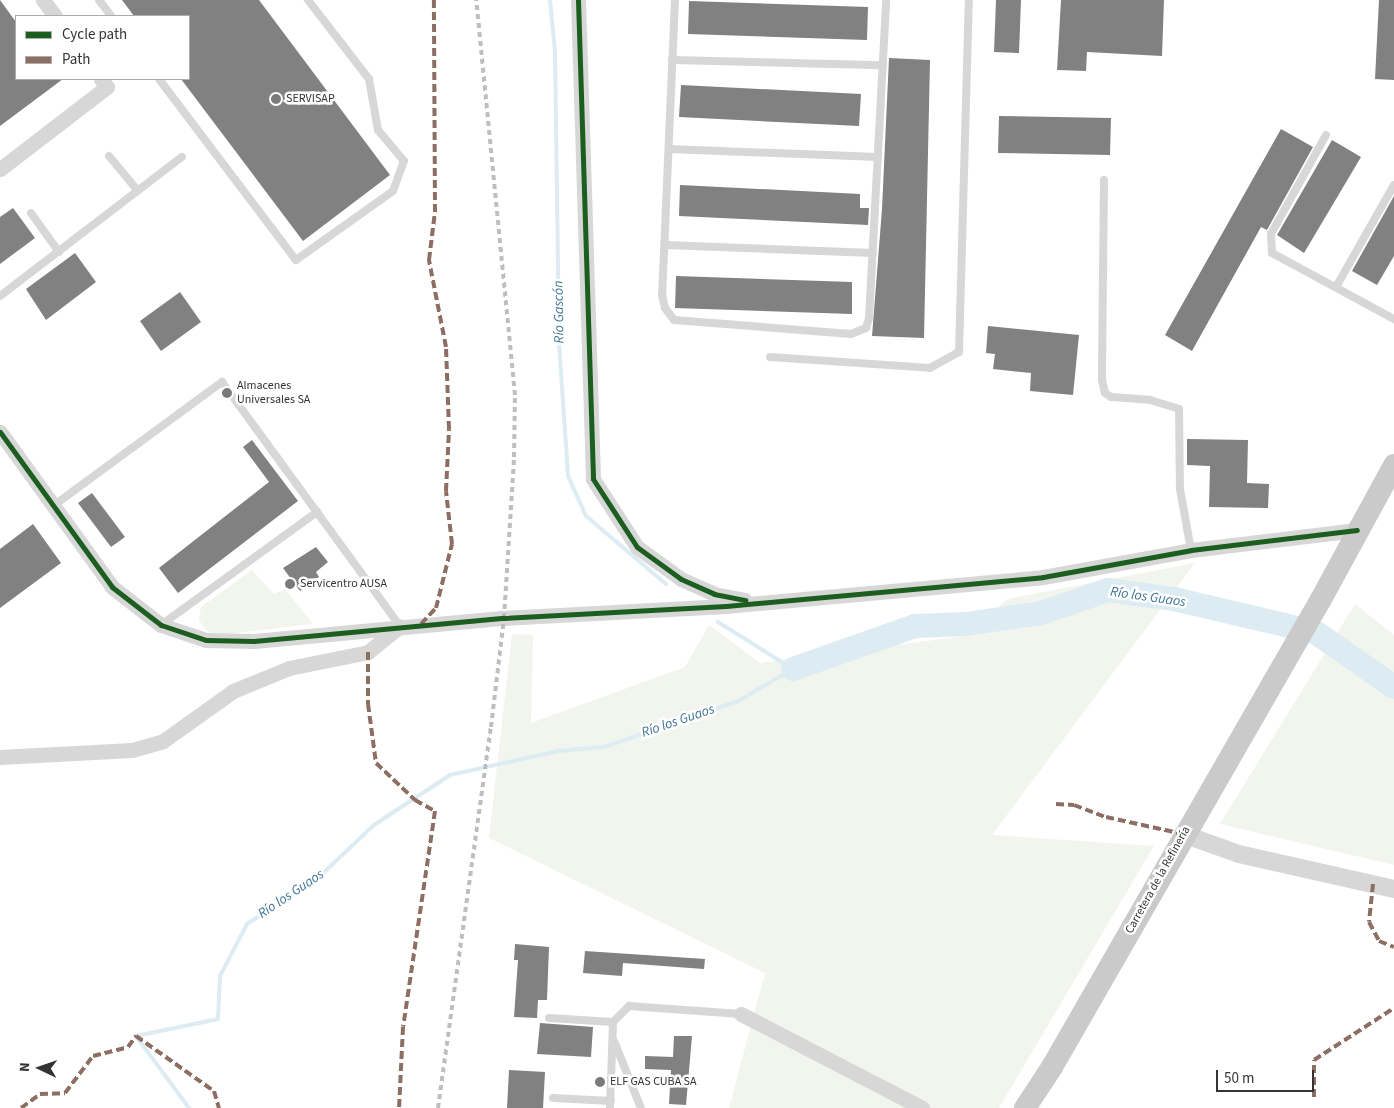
<!DOCTYPE html>
<html>
<head>
<meta charset="utf-8">
<style>
  body { margin:0 }
  #map { position:relative; width:1394px; height:1108px; overflow:hidden; background:#fff; font-family:"Source Sans 3",sans-serif }
  div>[style] { position:absolute }
  [style*='--x'] { left:calc(var(--x)*1px); top:calc(var(--y)*1px); width:calc(var(--w)*1px); rotate:calc(var(--a)*1deg) }
  .green>* { inset:0; background:#f1f5ed }
  .stream>* { height:4px; margin:-2px; padding:0 2px; transform-origin:2px; border-radius:2px; background:#ddebf3 }
  .river>* { height:24px; margin:-12px; padding:0 12px; transform-origin:12px; border-radius:12px; background:#ddebf3 }
  .building>* { inset:0; background:#818181 }
  .service>* { height:8px; margin:-4px; padding:0 4px; transform-origin:4px; border-radius:4px; background:#d7d7d7 }
  .minor>* { height:15px; margin:-7.5px; padding:0 7.5px; transform-origin:7.5px; border-radius:7.5px; background:#d7d7d7 }
  .tertiary>* { height:18px; margin:-9px; padding:0 9px; transform-origin:9px; border-radius:9px; background:#d7d7d7 }
  .primary>* { height:22px; margin:-11px; padding:0 11px; transform-origin:11px; border-radius:11px; background:#cacaca }
  .rail>* { height:4px; margin-top:-2px; transform-origin:0; background:repeating-linear-gradient(90deg,#bebebe 0 5px,transparent 0 9px) }
  .quiet>* { height:4px; margin-top:-2px; transform-origin:0; background:repeating-linear-gradient(90deg,#8d6e63 0 8px,transparent 0 12px) }
  .cycleway>* { height:5px; margin:-2.5px; padding:0 2.5px; transform-origin:2.5px; border-radius:2.5px; background:#1b5e20 }
  .dots>* { width:14px; height:14px; translate:-50% -50%; box-sizing:border-box; border:2px solid #fff; border-radius:50% }
  span { translate:-50% -50%; white-space:nowrap; text-align:center; line-height:1.15; -webkit-text-stroke:5px #fff; paint-order:stroke }
  .poi-label { font-size:12px; color:#333 }
  .left { translate:0 -50%; text-align:left }
  .street-label { font-size:12px; color:#333 }
  .water-label { font-size:14px; color:#3f7597; font-style:italic }
  .legend { position:absolute; left:15px; top:15px; width:175px; height:65px; box-sizing:border-box; background:#fff; border:1px solid #adadad; margin:0; padding:6px 9px; list-style:none; font-size:15px; color:#333 }
  .legend li { display:flex; align-items:center; gap:10px; height:25px }
  .legend b { width:25px; border:1px solid #adadad }
  .north { position:absolute; left:15px; top:1043px; width:50px; height:50px; -webkit-text-stroke:4px #fff; paint-order:stroke; rotate:273deg; font-size:14px; font-weight:700; line-height:20px; text-align:center; color:#333 }
  .north::after { content:''; display:block; margin:auto; width:18px; height:22px; background:#333; clip-path:polygon(50% 0,100% 100%,50% 72%,0 100%) }
  .scale { position:absolute; left:1216px; top:1070px; width:98px; height:22px; box-sizing:border-box; border:2px solid #333; border-top:0; padding-left:6px; font-size:15px; line-height:18px; white-space:nowrap; color:#333; -webkit-text-stroke:4px #fff; paint-order:stroke }
</style>
</head>
<body>
<div id="map">
  <div class="green">
    <i style="clip-path:polygon(1195px 563px,992px 835px,1154px 846px,999px 1108px,729px 1108px,765px 973px,489px 838px,512px 634px,533px 635px,531px 723px,685px 667px,709px 625px,760px 663px,972px 635px,1007px 599px)"></i>
    <i style="clip-path:polygon(252px 570px,274px 594px,285px 589px,313px 624px,226px 634px,210px 633px,203px 627px,199px 619px,201px 607px)"></i>
    <i style="clip-path:polygon(1355px 604px,1394px 635px,1394px 865px,1220px 824px)"></i>
  </div>
  <div class="stream">
    <i style="--x:550;--y:0;--w:52;--a:84.5"></i>
    <i style="--x:555;--y:52;--w:291;--a:89.2"></i>
    <i style="--x:559;--y:343;--w:133;--a:86.1"></i>
    <i style="--x:568;--y:476;--w:44;--a:65.8"></i>
    <i style="--x:586;--y:516;--w:105;--a:40.4"></i>
    <i style="--x:189;--y:1108;--w:89;--a:-126.4"></i>
    <i style="--x:136;--y:1036;--w:84;--a:-11.7"></i>
    <i style="--x:218;--y:1019;--w:43;--a:-87.3"></i>
    <i style="--x:220;--y:976;--w:59;--a:-62.6"></i>
    <i style="--x:247;--y:924;--w:83;--a:-32.7"></i>
    <i style="--x:317;--y:879;--w:79;--a:-43.5"></i>
    <i style="--x:374;--y:825;--w:91;--a:-33.3"></i>
    <i style="--x:450;--y:775;--w:111;--a:-12.5"></i>
    <i style="--x:558;--y:751;--w:46;--a:-5"></i>
    <i style="--x:604;--y:747;--w:142;--a:-18.9"></i>
    <i style="--x:738;--y:701;--w:64;--a:-30.2"></i>
    <i style="--x:793;--y:669;--w:89;--a:-147.9"></i>
  </div>
  <div class="river">
    <i style="--x:793;--y:669;--w:129;--a:-19.4"></i>
    <i style="--x:915;--y:626;--w:51;--a:-2.2"></i>
    <i style="--x:966;--y:624;--w:76;--a:-8.3"></i>
    <i style="--x:1041;--y:613;--w:71;--a:-18.9"></i>
    <i style="--x:1108;--y:590;--w:67;--a:7.8"></i>
    <i style="--x:1174;--y:599;--w:145;--a:13.2"></i>
    <i style="--x:1315;--y:632;--w:96;--a:34.8"></i>
  </div>
  <div class="building">
    <i style="clip-path:polygon(0 0,16px 22px,16px 79px,63px 79px,0 126px)"></i>
    <i style="clip-path:polygon(122px 0,259px 0,390px 175px,303px 241px,181px 79px,189px 79px,189px 16px,134px 16px)"></i>
    <i style="clip-path:polygon(996px 0,1021px 0,1019px 53px,994px 52px)"></i>
    <i style="clip-path:polygon(1061px 0,1164px 0,1162px 56px,1087px 52px,1086px 71px,1057px 70px)"></i>
    <i style="clip-path:polygon(1379px 0,1394px 0,1394px 80px,1375px 79px)"></i>
    <i style="clip-path:polygon(689px 1px,868px 7px,867px 40px,688px 34px)"></i>
    <i style="clip-path:polygon(889px 58px,930px 60px,924px 338px,872px 336px,882px 209px)"></i>
    <i style="clip-path:polygon(681px 85px,861px 94px,859px 126px,679px 117px)"></i>
    <i style="clip-path:polygon(999px 116px,1111px 118px,1110px 155px,998px 153px)"></i>
    <i style="clip-path:polygon(1281px 129px,1313px 147px,1267px 230px,1261px 227px,1192px 351px,1165px 335px)"></i>
    <i style="clip-path:polygon(1332px 140px,1361px 157px,1304px 253px,1277px 235px)"></i>
    <i style="clip-path:polygon(680px 185px,860px 194px,860px 208px,869px 208px,868px 225px,679px 216px)"></i>
    <i style="clip-path:polygon(1394px 196px,1394px 256px,1377px 285px,1352px 271px)"></i>
    <i style="clip-path:polygon(13px 208px,35px 238px,0 264px,0 217px)"></i>
    <i style="clip-path:polygon(75px 253px,96px 282px,46px 320px,26px 289px)"></i>
    <i style="clip-path:polygon(676px 276px,852px 282px,852px 314px,675px 308px)"></i>
    <i style="clip-path:polygon(180px 292px,201px 322px,161px 351px,140px 321px)"></i>
    <i style="clip-path:polygon(988px 326px,1079px 335px,1073px 395px,1030px 391px,1031px 373px,993px 369px,995px 354px,986px 353px)"></i>
    <i style="clip-path:polygon(1187px 439px,1248px 440px,1247px 483px,1269px 484px,1268px 508px,1209px 507px,1210px 466px,1187px 465px)"></i>
    <i style="clip-path:polygon(252px 440px,298px 501px,178px 593px,159px 568px,269px 482px,243px 447px)"></i>
    <i style="clip-path:polygon(92px 493px,125px 537px,111px 547px,78px 503px)"></i>
    <i style="clip-path:polygon(33px 524px,61px 563px,0 608px,0 549px)"></i>
    <i style="clip-path:polygon(316px 547px,328px 562px,316px 572px,319px 577px,300px 591px,283px 568px)"></i>
    <i style="clip-path:polygon(515px 944px,549px 947px,547px 1000px,538px 1000px,537px 1018px,514px 1017px,518px 960px,514px 960px)"></i>
    <i style="clip-path:polygon(585px 951px,705px 959px,704px 969px,623px 963px,622px 976px,583px 973px)"></i>
    <i style="clip-path:polygon(540px 1023px,593px 1027px,591px 1057px,537px 1054px)"></i>
    <i style="clip-path:polygon(674px 1036px,692px 1036px,686px 1105px,669px 1104px,671px 1070px,645px 1069px,645px 1056px,673px 1057px)"></i>
    <i style="clip-path:polygon(509px 1070px,545px 1072px,543px 1108px,507px 1108px)"></i>
  </div>
  <div class="service">
    <i style="--x:99;--y:0;--w:20;--a:53"></i>
    <i style="--x:675;--y:0;--w:295;--a:92.5"></i>
    <i style="--x:662;--y:295;--w:13;--a:77"></i>
    <i style="--x:665;--y:308;--w:15;--a:53"></i>
    <i style="--x:674;--y:320;--w:178;--a:4.5"></i>
    <i style="--x:851;--y:334;--w:16;--a:-22"></i>
    <i style="--x:866;--y:328;--w:10;--a:-73"></i>
    <i style="--x:869;--y:318;--w:318;--a:-86.9"></i>
    <i style="--x:672;--y:60;--w:211;--a:1.4"></i>
    <i style="--x:159;--y:79;--w:227;--a:52.9"></i>
    <i style="--x:296;--y:260;--w:119;--a:-35.4"></i>
    <i style="--x:393;--y:191;--w:32;--a:-70"></i>
    <i style="--x:404;--y:161;--w:40;--a:-130"></i>
    <i style="--x:378;--y:130;--w:52;--a:-100"></i>
    <i style="--x:369;--y:79;--w:100;--a:-127.7"></i>
    <i style="--x:1326;--y:135;--w:113;--a:119.1"></i>
    <i style="--x:1271;--y:234;--w:19;--a:87"></i>
    <i style="--x:1272;--y:253;--w:139;--a:28.4"></i>
    <i style="--x:669;--y:149;--w:209;--a:2.2"></i>
    <i style="--x:109;--y:156;--w:45;--a:50.4"></i>
    <i style="--x:1104;--y:180;--w:200;--a:90.6"></i>
    <i style="--x:1102;--y:380;--w:13;--a:77"></i>
    <i style="--x:1105;--y:393;--w:7;--a:34"></i>
    <i style="--x:1111;--y:397;--w:39;--a:4"></i>
    <i style="--x:1150;--y:400;--w:30;--a:17"></i>
    <i style="--x:1179;--y:409;--w:80;--a:89.3"></i>
    <i style="--x:1180;--y:489;--w:62;--a:79.8"></i>
    <i style="--x:31;--y:213;--w:48;--a:54.3"></i>
    <i style="--x:665;--y:245;--w:208;--a:2.2"></i>
    <i style="--x:1336;--y:287;--w:117;--a:-60.4"></i>
    <i style="--x:0;--y:296;--w:229;--a:-37.4"></i>
    <i style="--x:770;--y:357;--w:160;--a:3.9"></i>
    <i style="--x:930;--y:368;--w:33;--a:-29"></i>
    <i style="--x:959;--y:352;--w:352;--a:-88.4"></i>
    <i style="--x:53;--y:506;--w:210;--a:-36.3"></i>
    <i style="--x:222;--y:382;--w:302;--a:53.9"></i>
    <i style="--x:161;--y:625;--w:193;--a:-35.9"></i>
    <i style="--x:549;--y:1018;--w:64;--a:3.6"></i>
    <i style="--x:614;--y:1041;--w:72;--a:68.1"></i>
    <i style="--x:553;--y:1098;--w:58;--a:3"></i>
    <i style="--x:610;--y:1108;--w:86;--a:-88"></i>
    <i style="--x:613;--y:1022;--w:23;--a:-45"></i>
    <i style="--x:629;--y:1006;--w:112;--a:4.1"></i>
  </div>
  <div class="minor">
    <i style="--x:43;--y:0;--w:20;--a:53"></i>
    <i style="--x:578;--y:0;--w:479;--a:88.2"></i>
    <i style="--x:593;--y:479;--w:81;--a:57.1"></i>
    <i style="--x:637;--y:547;--w:54;--a:36"></i>
    <i style="--x:681;--y:579;--w:36;--a:24"></i>
    <i style="--x:714;--y:594;--w:31;--a:11"></i>
    <i style="--x:0;--y:169;--w:135;--a:-37.5"></i>
    <i style="--x:107;--y:87;--w:10;--a:-127"></i>
    <i style="--x:0;--y:432;--w:191;--a:54.1"></i>
    <i style="--x:112;--y:587;--w:62;--a:37.8"></i>
    <i style="--x:161;--y:625;--w:47;--a:18.4"></i>
    <i style="--x:206;--y:640;--w:48;--a:1.2"></i>
    <i style="--x:254;--y:641;--w:251;--a:-5.3"></i>
    <i style="--x:504;--y:618;--w:222;--a:-3.1"></i>
    <i style="--x:726;--y:606;--w:318;--a:-5.2"></i>
    <i style="--x:1043;--y:577;--w:150;--a:-10.3"></i>
    <i style="--x:1191;--y:550;--w:167;--a:-6.9"></i>
    <i style="--x:0;--y:757;--w:132;--a:-3"></i>
    <i style="--x:132;--y:750;--w:32;--a:-16"></i>
    <i style="--x:163;--y:741;--w:86;--a:-35.5"></i>
    <i style="--x:233;--y:691;--w:61;--a:-22.3"></i>
    <i style="--x:289;--y:668;--w:81;--a:-11.4"></i>
    <i style="--x:368;--y:652;--w:41;--a:-39.1"></i>
    <i style="--x:741;--y:1014;--w:204;--a:27.4"></i>
  </div>
  <div class="tertiary">
    <i style="--x:1183;--y:834;--w:59;--a:19.7"></i>
    <i style="--x:1239;--y:854;--w:159;--a:12.7"></i>
  </div>
  <div class="primary">
    <i style="--x:1025;--y:1108;--w:49;--a:-56.6"></i>
    <i style="--x:1052;--y:1067;--w:538;--a:-60.1"></i>
    <i style="--x:1320;--y:601;--w:155;--a:-61.4"></i>
  </div>
  <div class="rail">
    <i style="--x:438;--y:1108;--w:385;--a:-82.1"></i>
    <i style="--x:491;--y:727;--w:110;--a:-83.2"></i>
    <i style="--x:504;--y:618;--w:161;--a:-86.4"></i>
    <i style="--x:514;--y:457;--w:62;--a:-89.1"></i>
    <i style="--x:515;--y:395;--w:397;--a:-95.6"></i>
  </div>
  <div class="quiet">
    <i style="--x:421;--y:624;--w:22;--a:-47"></i>
    <i style="--x:436;--y:608;--w:66;--a:-76"></i>
    <i style="--x:452;--y:544;--w:53;--a:-96.5"></i>
    <i style="--x:446;--y:491;--w:62;--a:-87.2"></i>
    <i style="--x:449;--y:429;--w:82;--a:-92.1"></i>
    <i style="--x:446;--y:347;--w:89;--a:-101.1"></i>
    <i style="--x:429;--y:260;--w:48;--a:-82.9"></i>
    <i style="--x:435;--y:212;--w:212;--a:-90.3"></i>
    <i style="--x:368;--y:652;--w:52;--a:90"></i>
    <i style="--x:368;--y:704;--w:60;--a:82.3"></i>
    <i style="--x:376;--y:763;--w:54;--a:43.5"></i>
    <i style="--x:415;--y:800;--w:23;--a:29"></i>
    <i style="--x:435;--y:811;--w:218;--a:98.4"></i>
    <i style="--x:403;--y:1027;--w:81;--a:92.8"></i>
    <i style="--x:1056;--y:804;--w:18;--a:3"></i>
    <i style="--x:1074;--y:805;--w:34;--a:21"></i>
    <i style="--x:1106;--y:817;--w:79;--a:12.4"></i>
    <i style="--x:1373;--y:884;--w:38;--a:96"></i>
    <i style="--x:1369;--y:922;--w:21;--a:62"></i>
    <i style="--x:1379;--y:941;--w:16;--a:22"></i>
    <i style="--x:1314;--y:1097;--w:37;--a:-90"></i>
    <i style="--x:1314;--y:1060;--w:95;--a:-33"></i>
    <i style="--x:21;--y:1108;--w:24;--a:-36"></i>
    <i style="--x:40;--y:1094;--w:25;--a:-2"></i>
    <i style="--x:65;--y:1093;--w:46;--a:-52.9"></i>
    <i style="--x:93;--y:1056;--w:36;--a:-14"></i>
    <i style="--x:128;--y:1047;--w:14;--a:-54"></i>
    <i style="--x:136;--y:1036;--w:95;--a:35.2"></i>
    <i style="--x:214;--y:1091;--w:18;--a:74"></i>
  </div>
  <div class="cycleway">
    <i style="--x:578;--y:0;--w:479;--a:88.2"></i>
    <i style="--x:593;--y:479;--w:81;--a:57.1"></i>
    <i style="--x:637;--y:547;--w:54;--a:36"></i>
    <i style="--x:681;--y:579;--w:36;--a:24"></i>
    <i style="--x:714;--y:594;--w:32;--a:11"></i>
    <i style="--x:0;--y:432;--w:191;--a:54.1"></i>
    <i style="--x:112;--y:587;--w:62;--a:37.8"></i>
    <i style="--x:161;--y:625;--w:47;--a:18.4"></i>
    <i style="--x:206;--y:640;--w:48;--a:1.2"></i>
    <i style="--x:254;--y:641;--w:251;--a:-5.3"></i>
    <i style="--x:504;--y:618;--w:222;--a:-3.1"></i>
    <i style="--x:726;--y:606;--w:318;--a:-5.2"></i>
    <i style="--x:1043;--y:577;--w:150;--a:-10.3"></i>
    <i style="--x:1191;--y:550;--w:167;--a:-6.9"></i>
  </div>
  <div class="dots">
    <i style="left:276px;top:99px;background:#7a7a7a"></i>
    <i style="left:227px;top:393px;background:#7a7a7a"></i>
    <i style="left:290px;top:584px;background:#7a7a7a"></i>
    <i style="left:600px;top:1082px;background:#7a7a7a"></i>
  </div>
  <div class="poi-label">
    <span class="left" style="left:286px;top:99px">SERVISAP</span>
    <span class="left" style="left:237px;top:393px">Almacenes<br>Universales SA</span>
    <span class="left" style="left:300px;top:584px">Servicentro AUSA</span>
    <span class="left" style="left:610px;top:1082px">ELF GAS CUBA SA</span>
  </div>
  <div class="street-label">
    <span style="left:1158px;top:880px;rotate:-61deg">Carretera de la Refinería</span>
  </div>
  <div class="water-label">
    <span style="left:559px;top:312px;rotate:-91deg">Río Gascón</span>
    <span style="left:1148px;top:597px;rotate:8deg">Río los Guaos</span>
    <span style="left:678px;top:721px;rotate:-19deg">Río los Guaos</span>
    <span style="left:291px;top:894px;rotate:-34deg">Río los Guaos</span>
  </div>
  <ul class="legend">
  <li><b style="height:6px;background:#1b5e20"></b>Cycle path</li>
  <li><b style="height:6px;background:#8d6e63"></b>Path</li>
  </ul>
  <div class="north">N</div>
  <div class="scale">50 m</div>
</div>
</body>
</html>
